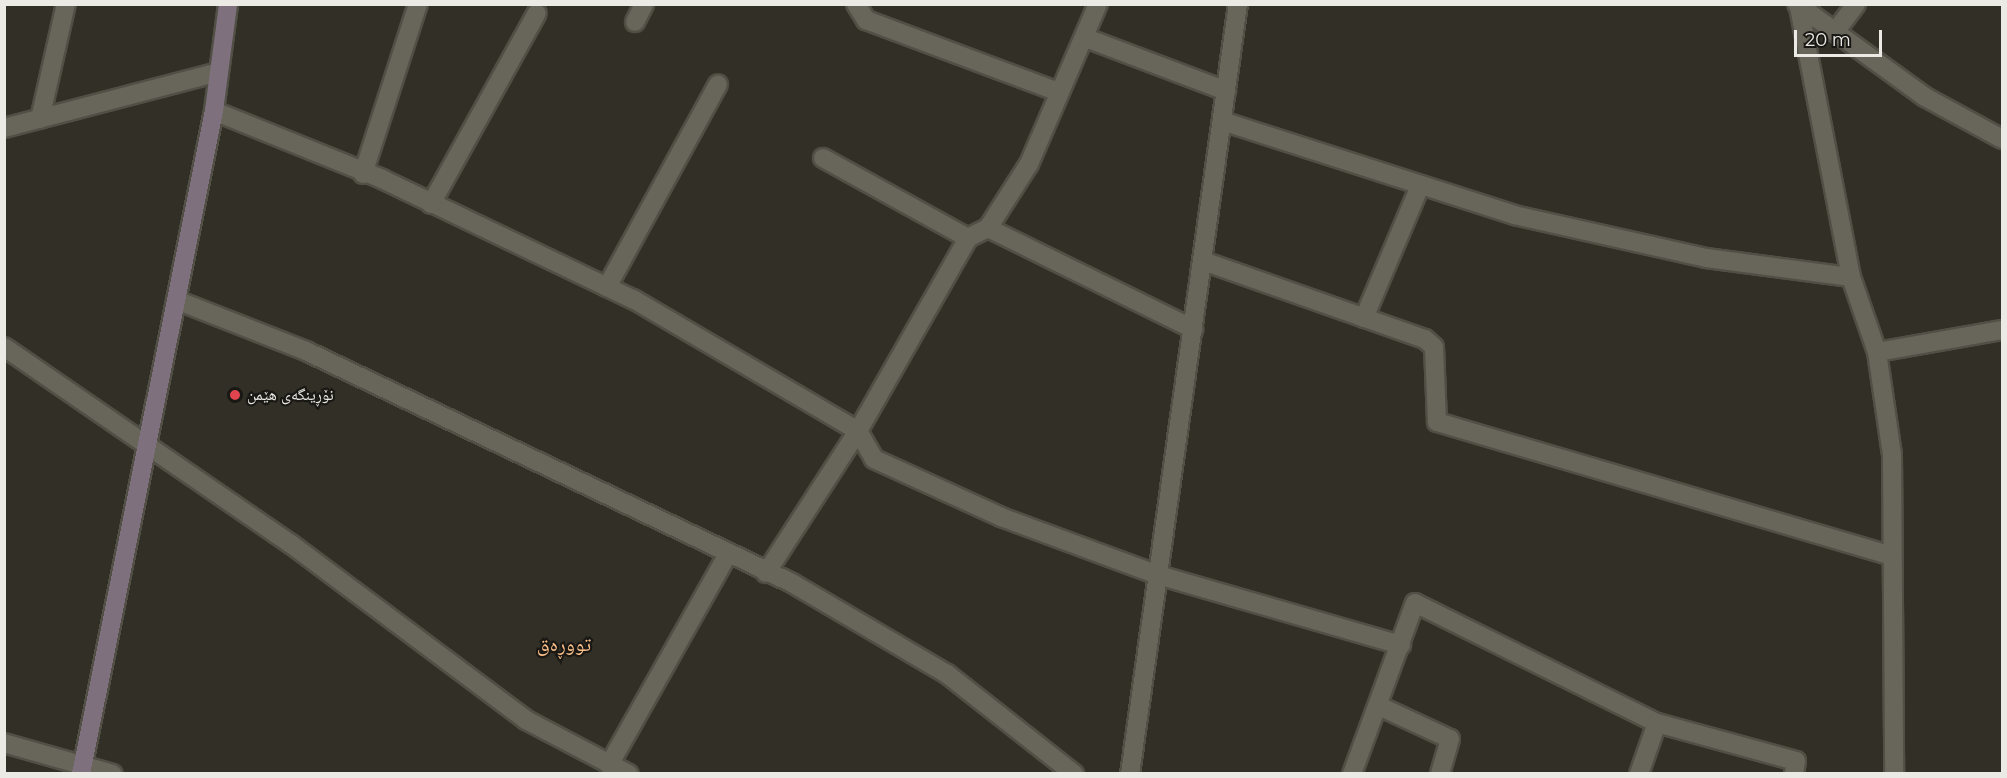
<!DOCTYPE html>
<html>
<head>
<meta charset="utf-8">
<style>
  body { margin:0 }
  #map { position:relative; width:2007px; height:778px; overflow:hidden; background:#323026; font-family:Montserrat,"Noto Naskh Arabic",sans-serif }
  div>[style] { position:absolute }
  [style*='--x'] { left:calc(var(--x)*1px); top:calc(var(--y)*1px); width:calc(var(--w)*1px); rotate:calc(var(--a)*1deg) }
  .roads { filter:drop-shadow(2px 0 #514f46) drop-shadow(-2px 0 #514f46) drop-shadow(0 2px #514f46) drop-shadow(0 -2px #514f46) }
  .street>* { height:18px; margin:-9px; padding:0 9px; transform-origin:9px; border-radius:9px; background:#68665b }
  .secondary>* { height:18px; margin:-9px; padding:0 9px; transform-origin:9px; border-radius:9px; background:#7e717d }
  .dots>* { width:16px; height:16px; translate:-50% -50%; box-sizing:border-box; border:3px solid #191814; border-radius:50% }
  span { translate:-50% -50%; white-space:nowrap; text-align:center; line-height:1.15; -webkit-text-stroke:4.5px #191814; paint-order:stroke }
  .poi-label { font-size:16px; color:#eceae4 }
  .left { translate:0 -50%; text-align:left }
  .quarter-label { font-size:20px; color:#fec08a }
  .frame { position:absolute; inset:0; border:6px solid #eceae4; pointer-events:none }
  .scale { position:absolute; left:1794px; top:30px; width:88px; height:27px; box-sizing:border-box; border:3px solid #eceae4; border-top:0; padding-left:8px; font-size:18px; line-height:21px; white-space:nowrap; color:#eceae4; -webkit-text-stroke:4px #191814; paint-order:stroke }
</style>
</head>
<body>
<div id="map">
  <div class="roads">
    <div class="street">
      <i style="--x:856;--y:4;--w:19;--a:58"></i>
      <i style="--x:866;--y:20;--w:206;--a:20.5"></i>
      <i style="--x:1797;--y:4;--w:158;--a:36"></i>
      <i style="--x:1925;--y:97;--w:88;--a:28.6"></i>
      <i style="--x:1799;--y:7;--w:275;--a:79.1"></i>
      <i style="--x:1851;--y:277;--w:79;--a:70.9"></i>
      <i style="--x:1877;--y:352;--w:104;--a:81.7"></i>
      <i style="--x:1892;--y:455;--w:319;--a:89.6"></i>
      <i style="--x:635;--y:22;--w:20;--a:-63"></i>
      <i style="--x:1835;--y:32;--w:35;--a:-53"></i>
      <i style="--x:1086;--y:38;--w:150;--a:20.7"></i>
      <i style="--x:214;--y:111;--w:181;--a:22"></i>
      <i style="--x:382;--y:179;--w:278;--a:25.6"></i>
      <i style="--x:633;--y:299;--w:261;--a:30.4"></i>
      <i style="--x:858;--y:431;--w:32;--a:60"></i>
      <i style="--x:874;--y:459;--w:140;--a:24.5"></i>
      <i style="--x:1001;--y:517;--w:167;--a:20.3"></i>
      <i style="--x:1158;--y:575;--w:253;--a:16.1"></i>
      <i style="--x:40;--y:119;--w:118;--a:-77.3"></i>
      <i style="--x:1222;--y:121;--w:307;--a:17.8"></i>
      <i style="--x:1514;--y:215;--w:197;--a:12.6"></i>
      <i style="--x:1706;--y:258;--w:146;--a:7.5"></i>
      <i style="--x:4;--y:128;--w:218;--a:-14.6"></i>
      <i style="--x:823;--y:158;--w:166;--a:28.9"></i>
      <i style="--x:363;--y:174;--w:179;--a:-72.1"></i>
      <i style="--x:431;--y:204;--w:218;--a:-61"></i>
      <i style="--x:988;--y:228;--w:229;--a:26.2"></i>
      <i style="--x:1203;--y:261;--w:235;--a:19.4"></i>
      <i style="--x:1425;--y:339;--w:12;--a:42"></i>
      <i style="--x:1434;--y:347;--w:75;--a:87.7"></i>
      <i style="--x:1437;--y:422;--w:473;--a:16.4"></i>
      <i style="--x:607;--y:287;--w:231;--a:-61.3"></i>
      <i style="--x:176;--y:300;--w:140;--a:21.4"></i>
      <i style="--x:306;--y:351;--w:539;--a:25.52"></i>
      <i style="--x:792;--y:583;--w:180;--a:30.4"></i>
      <i style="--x:947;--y:674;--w:162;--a:38.2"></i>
      <i style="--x:1364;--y:318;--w:143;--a:-67"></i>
      <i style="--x:4;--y:347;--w:348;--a:34.5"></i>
      <i style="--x:291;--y:544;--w:294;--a:36.8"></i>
      <i style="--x:526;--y:720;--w:116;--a:27.7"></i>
      <i style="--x:1877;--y:352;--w:127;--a:-10"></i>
      <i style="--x:766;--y:573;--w:169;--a:-57.1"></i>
      <i style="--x:858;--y:431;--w:222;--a:-60.3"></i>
      <i style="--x:968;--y:238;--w:22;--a:-27"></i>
      <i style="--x:988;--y:228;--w:76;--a:-57.4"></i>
      <i style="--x:1029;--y:164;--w:174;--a:-66.7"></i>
      <i style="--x:1379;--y:706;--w:78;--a:24.9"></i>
      <i style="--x:1450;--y:739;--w:36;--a:106"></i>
      <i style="--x:4;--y:743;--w:113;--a:15.9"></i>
      <i style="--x:609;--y:765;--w:242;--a:-60.6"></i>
      <i style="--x:1130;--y:774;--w:778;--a:-82.02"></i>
      <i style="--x:1352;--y:774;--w:182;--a:-69.8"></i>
      <i style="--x:1415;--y:603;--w:270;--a:26.4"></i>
      <i style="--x:1657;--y:723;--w:144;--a:15.3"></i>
      <i style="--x:1796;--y:761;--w:13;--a:99"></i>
      <i style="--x:1639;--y:774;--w:54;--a:-70.6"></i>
    </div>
    <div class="secondary">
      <i style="--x:81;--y:774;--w:676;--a:-78.66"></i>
      <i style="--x:214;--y:111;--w:108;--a:-82.5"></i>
    </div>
  </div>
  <div class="dots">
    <i style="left:235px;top:395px;background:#e0444e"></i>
  </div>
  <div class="poi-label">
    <span class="left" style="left:247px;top:395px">نۆڕینگەی هێمن</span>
  </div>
  <div class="quarter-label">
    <span style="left:564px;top:644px">تووڕەق</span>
  </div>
  <div class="frame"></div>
  <div class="scale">20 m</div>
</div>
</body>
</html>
